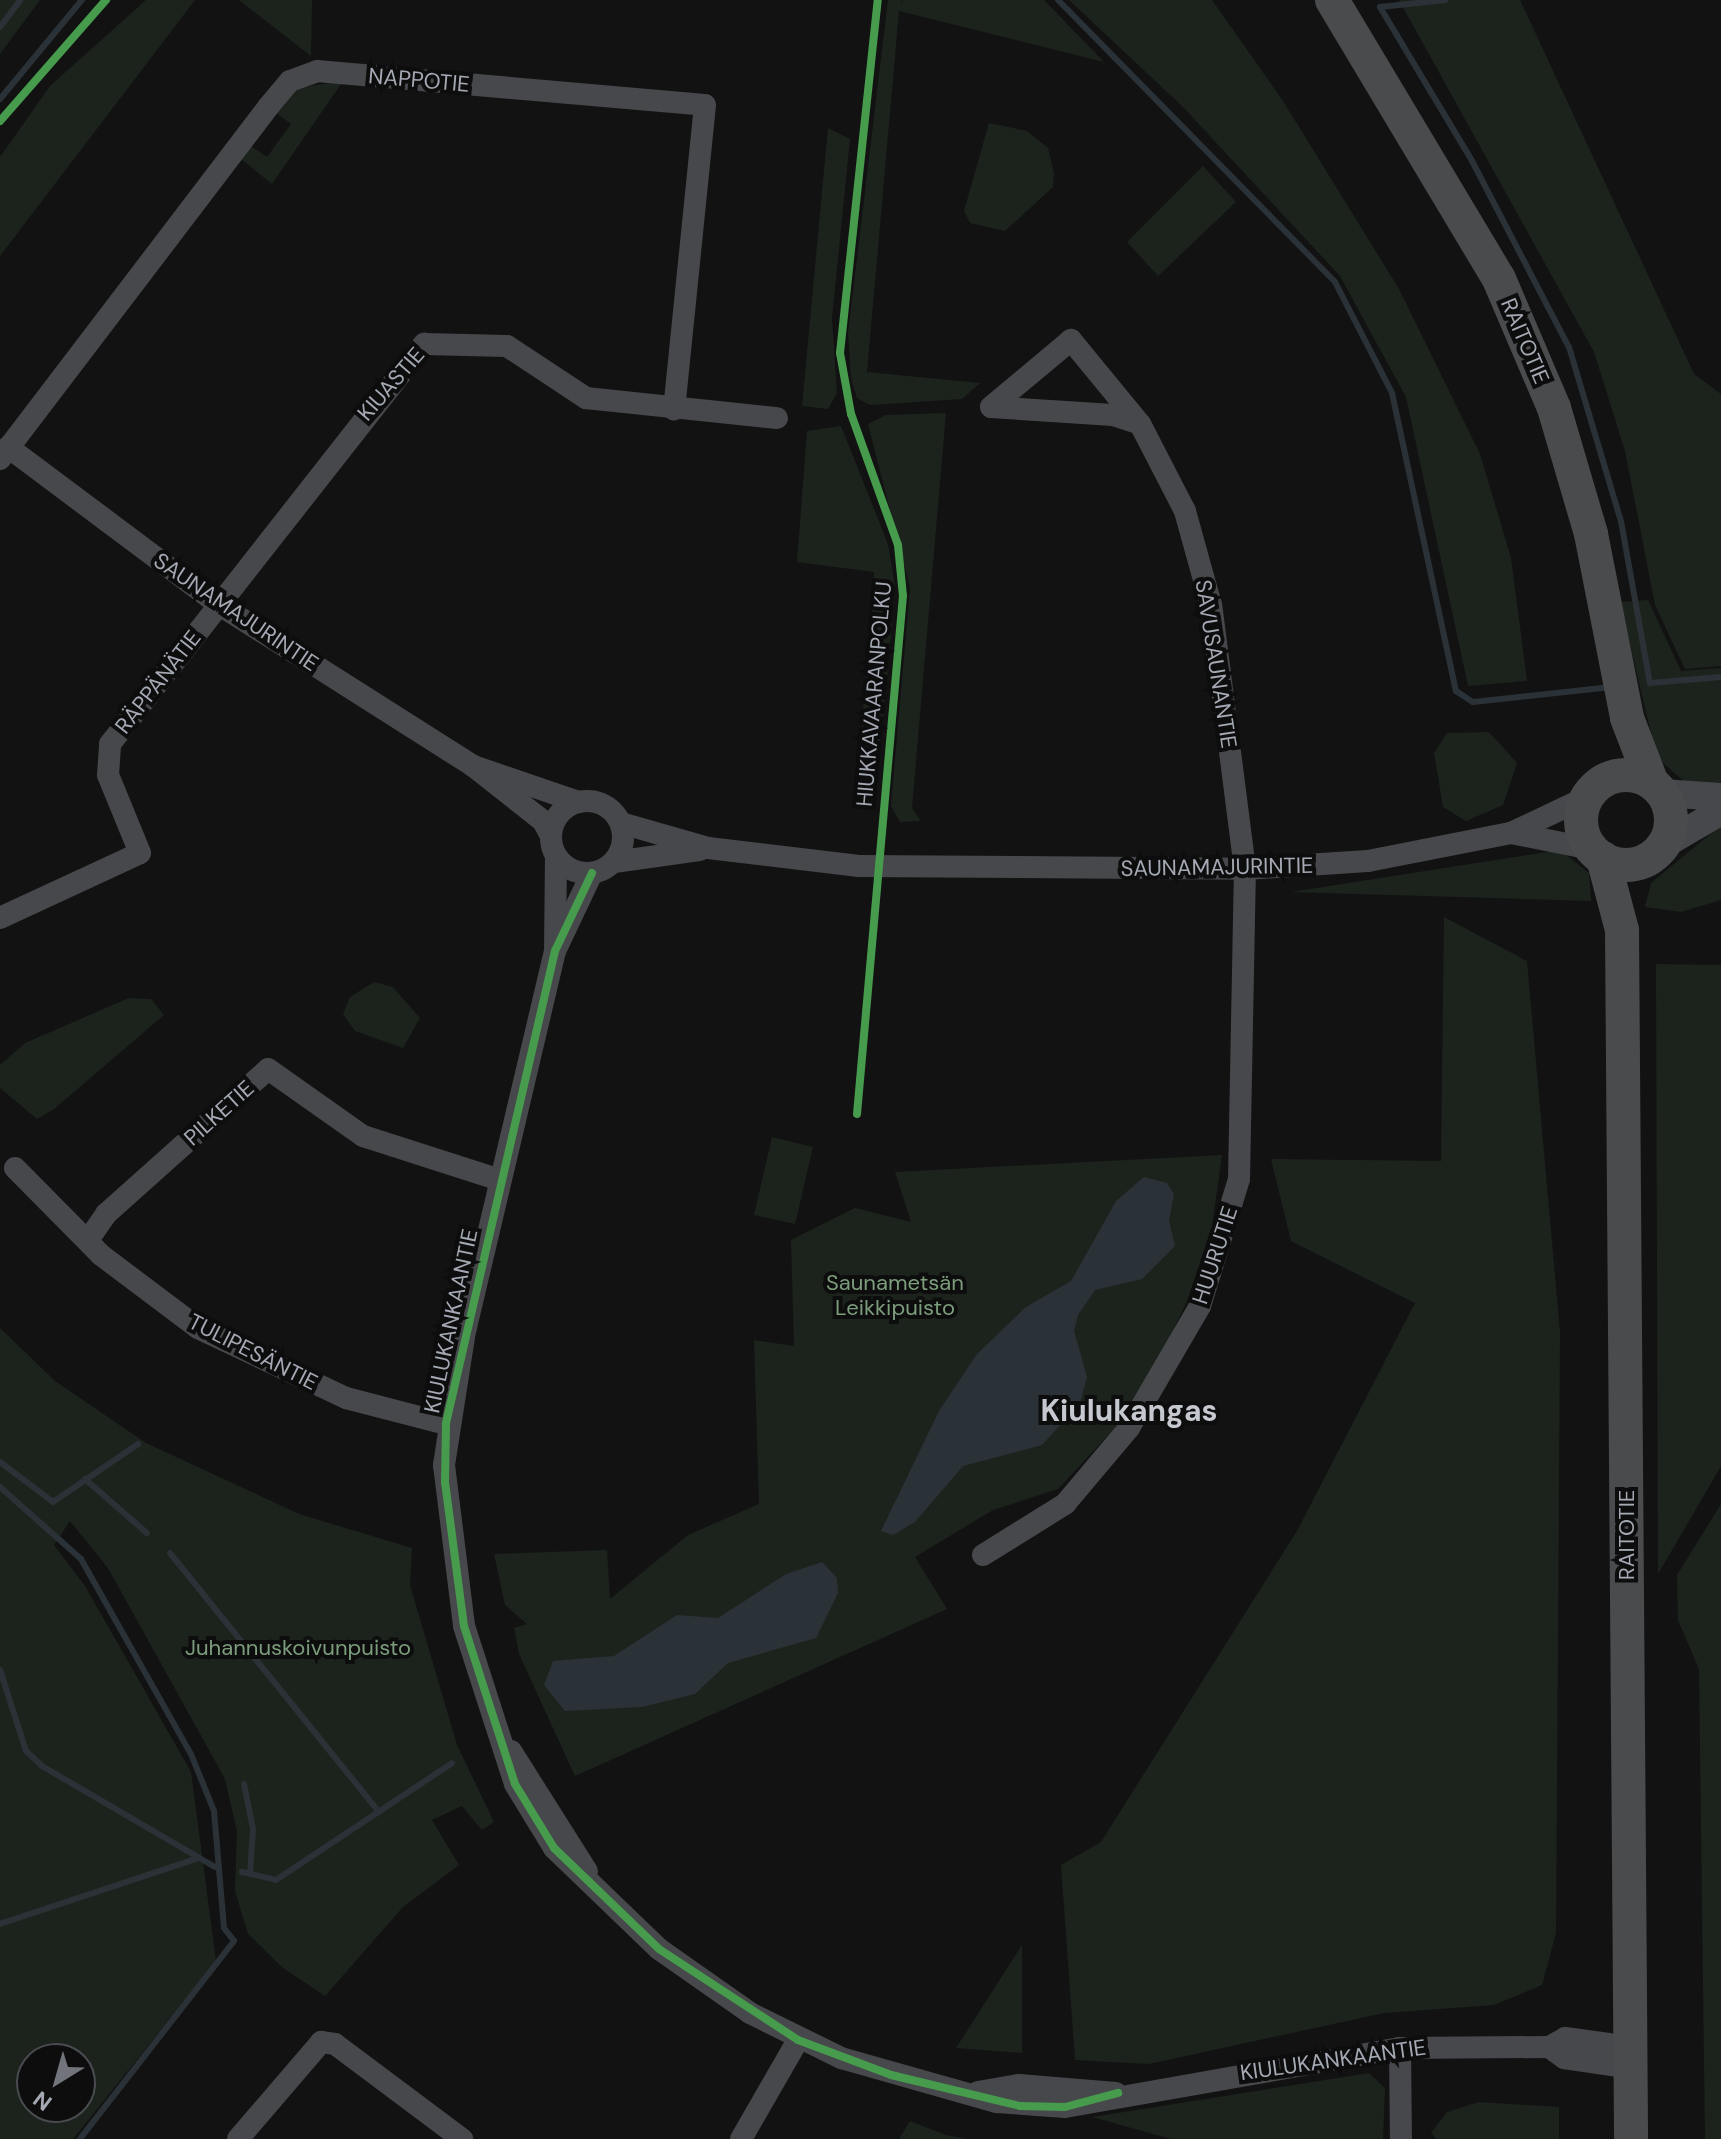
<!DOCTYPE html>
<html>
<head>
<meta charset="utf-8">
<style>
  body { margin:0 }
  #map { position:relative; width:1721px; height:2139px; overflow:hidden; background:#121213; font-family:"DM Sans",sans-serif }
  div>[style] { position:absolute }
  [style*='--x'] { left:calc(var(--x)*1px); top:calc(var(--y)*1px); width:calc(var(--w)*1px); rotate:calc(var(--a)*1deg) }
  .green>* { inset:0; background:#1c231d }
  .water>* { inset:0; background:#2a3237 }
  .stream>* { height:6px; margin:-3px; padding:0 3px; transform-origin:3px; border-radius:3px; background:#2a3237 }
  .minor>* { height:22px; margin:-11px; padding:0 11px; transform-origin:11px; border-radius:11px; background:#47484b }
  .minor>.ring { margin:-11px; padding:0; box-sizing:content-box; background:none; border:22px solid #47484b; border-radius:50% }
  .tertiary>* { height:28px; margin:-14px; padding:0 14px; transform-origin:14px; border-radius:14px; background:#47484b }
  .primary>* { height:34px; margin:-17px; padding:0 17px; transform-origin:17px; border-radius:17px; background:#494b4d }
  .primary>.ring { margin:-17px; padding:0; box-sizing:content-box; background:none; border:34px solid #494b4d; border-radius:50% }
  .cycleway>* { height:8px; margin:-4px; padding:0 4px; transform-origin:4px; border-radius:4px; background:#469c4c }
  span { translate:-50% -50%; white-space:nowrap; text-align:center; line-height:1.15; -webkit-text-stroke:8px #0d0d0e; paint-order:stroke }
  .street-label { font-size:22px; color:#a4a9b3 }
  .park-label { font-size:22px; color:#7c9d7c }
  .district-label { font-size:30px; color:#c5c8cf; font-weight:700 }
  .north { position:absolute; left:16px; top:2043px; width:80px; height:80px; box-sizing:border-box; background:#0d0d0e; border:2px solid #494b50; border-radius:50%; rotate:217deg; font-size:22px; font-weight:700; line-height:32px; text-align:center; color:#a4a9b3 }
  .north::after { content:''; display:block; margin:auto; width:28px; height:36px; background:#71747b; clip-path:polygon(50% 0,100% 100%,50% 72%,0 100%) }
</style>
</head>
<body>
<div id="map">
  <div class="green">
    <i style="clip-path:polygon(0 0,40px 0,0 54px)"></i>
    <i style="clip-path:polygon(146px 0,195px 0,0 256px,0 157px,50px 86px)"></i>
    <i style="clip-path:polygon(239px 0,312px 0,311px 56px)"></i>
    <i style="clip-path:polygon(888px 0,902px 0,901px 6px,903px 0,1044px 0,1104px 62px,899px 11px,867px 372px,980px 383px,962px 399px,870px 405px,857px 398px,851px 378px,848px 333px)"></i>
    <i style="clip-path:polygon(1069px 0,1212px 0,1283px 101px,1399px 289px,1480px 454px,1511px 558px,1527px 681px,1468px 686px,1406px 397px,1340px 276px,1182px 106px)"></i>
    <i style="clip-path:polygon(1399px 0,1520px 0,1694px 374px,1721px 394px,1721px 666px,1685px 669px,1655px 605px,1625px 451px,1594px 352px)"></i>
    <i style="clip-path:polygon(343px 81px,272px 184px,241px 159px,251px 146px,267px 157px,291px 124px,276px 113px,297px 88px)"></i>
    <i style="clip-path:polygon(989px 123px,1027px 131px,1048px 148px,1054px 173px,1053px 187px,1005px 231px,970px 223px,964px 211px)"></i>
    <i style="clip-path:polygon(828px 128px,850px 139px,832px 318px,837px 393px,828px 409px,802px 406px)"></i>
    <i style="clip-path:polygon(1203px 166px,1236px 202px,1158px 276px,1127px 242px)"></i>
    <i style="clip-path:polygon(946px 413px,912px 808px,921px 821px,900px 822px,891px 806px,910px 588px,868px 424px,886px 415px)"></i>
    <i style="clip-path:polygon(841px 426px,888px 544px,895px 586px,889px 656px,869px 657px,874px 572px,797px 562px,807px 431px)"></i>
    <i style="clip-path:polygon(1648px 600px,1681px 671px,1721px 668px,1721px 782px,1715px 785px,1691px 787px,1657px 758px,1620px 602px)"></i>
    <i style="clip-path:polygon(867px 668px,888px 668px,873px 806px,854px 804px)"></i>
    <i style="clip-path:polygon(1489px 732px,1517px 763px,1503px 805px,1466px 821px,1443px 807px,1434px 753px,1447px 733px)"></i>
    <i style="clip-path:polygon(1721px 825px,1721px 900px,1681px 912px,1645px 907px,1651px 883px)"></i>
    <i style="clip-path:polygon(1560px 850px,1589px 873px,1591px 901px,1291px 892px)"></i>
    <i style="clip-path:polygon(1444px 917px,1527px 961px,1560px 1332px,1556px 1933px,1542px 1985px,1494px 2005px,1384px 2013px,1149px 2064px,1075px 2060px,1061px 1865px,1101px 1842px,1297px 1531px,1415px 1303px,1291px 1241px,1271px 1159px,1441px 1161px)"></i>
    <i style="clip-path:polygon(1656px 964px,1721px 965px,1721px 1466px,1658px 1574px)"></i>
    <i style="clip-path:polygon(374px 982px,393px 987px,420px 1018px,403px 1048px,355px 1031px,343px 1014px,350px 997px)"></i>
    <i style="clip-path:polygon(129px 998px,151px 999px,164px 1015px,54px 1109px,37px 1119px,0 1088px,0 1065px,25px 1043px)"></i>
    <i style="clip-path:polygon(772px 1137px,813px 1147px,795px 1224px,754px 1215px)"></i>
    <i style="clip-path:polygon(1222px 1155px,1211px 1234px,1189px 1297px,1155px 1368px,1113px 1430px,1058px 1489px,993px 1510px,915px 1557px,947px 1609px,575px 1776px,519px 1654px,514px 1628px,527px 1624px,505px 1605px,494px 1554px,607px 1550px,610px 1599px,688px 1535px,759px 1504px,754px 1340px,794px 1346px,791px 1240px,855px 1208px,911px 1222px,895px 1172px)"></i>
    <i style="clip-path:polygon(evenodd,0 1328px,55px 1381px,146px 1443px,299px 1514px,412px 1548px,410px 1585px,457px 1745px,494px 1822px,482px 1830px,462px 1806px,432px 1820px,459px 1865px,403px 1907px,325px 1996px,283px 1968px,248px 1934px,235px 1891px,237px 1831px,225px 1779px,108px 1568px,70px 1521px,54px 1545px,85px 1586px,191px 1772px,216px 1961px,73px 2139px,0 2139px,0 1328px,32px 2059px,80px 2059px,80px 2107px,32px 2107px,32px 2059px)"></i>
    <i style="clip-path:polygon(1721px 1504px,1721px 2139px,1705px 2139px,1699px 1669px,1678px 1620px,1677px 1575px)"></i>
    <i style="clip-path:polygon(1022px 1945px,1022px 2053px,956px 2048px)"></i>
    <i style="clip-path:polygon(1369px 2073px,1385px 2088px,1383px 2139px,1171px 2139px,1092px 2117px)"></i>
    <i style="clip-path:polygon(1479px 2102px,1559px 2107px,1559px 2139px,1437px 2139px,1431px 2133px,1447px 2112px)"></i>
    <i style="clip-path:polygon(910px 2121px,946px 2135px,969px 2139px,899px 2139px)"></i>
  </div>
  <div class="water">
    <i style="clip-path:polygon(1144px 1177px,1167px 1183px,1174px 1194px,1169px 1221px,1175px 1246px,1142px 1279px,1095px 1290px,1078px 1315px,1074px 1331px,1087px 1377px,1080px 1403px,1042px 1445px,963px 1466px,915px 1522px,893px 1535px,881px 1531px,939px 1411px,977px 1354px,1026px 1307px,1071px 1281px,1116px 1201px)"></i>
    <i style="clip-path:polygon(822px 1562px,837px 1578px,838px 1593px,816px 1638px,728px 1663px,695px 1694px,642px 1707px,565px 1711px,544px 1685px,553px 1661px,614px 1656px,677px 1615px,718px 1618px,786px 1574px)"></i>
  </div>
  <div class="stream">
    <i style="--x:1058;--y:0;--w:395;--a:45.5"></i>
    <i style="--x:1335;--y:282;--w:125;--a:62.8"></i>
    <i style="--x:1392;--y:393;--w:305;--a:77.9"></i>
    <i style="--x:1456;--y:691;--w:20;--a:33"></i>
    <i style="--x:1473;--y:702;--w:139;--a:-6.2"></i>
    <i style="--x:1445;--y:0;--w:65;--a:173.9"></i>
    <i style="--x:1380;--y:7;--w:179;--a:59.1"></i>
    <i style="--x:1472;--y:161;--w:210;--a:62.5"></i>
    <i style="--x:1569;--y:347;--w:182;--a:73.4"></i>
    <i style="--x:1621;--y:521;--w:165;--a:79.9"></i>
    <i style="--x:1650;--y:683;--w:71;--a:-4.8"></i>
    <i style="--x:0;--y:27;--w:34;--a:-53"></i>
    <i style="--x:0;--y:99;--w:129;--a:-50.4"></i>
    <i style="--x:0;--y:1462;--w:66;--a:37"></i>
    <i style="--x:53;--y:1502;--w:103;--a:-34.3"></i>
    <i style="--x:85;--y:1479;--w:82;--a:41.1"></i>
    <i style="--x:0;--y:1487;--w:108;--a:41.6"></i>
    <i style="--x:81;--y:1559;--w:224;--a:60.6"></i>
    <i style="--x:191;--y:1754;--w:61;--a:68"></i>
    <i style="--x:214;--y:1811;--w:117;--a:85.1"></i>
    <i style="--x:224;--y:1928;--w:16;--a:52"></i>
    <i style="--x:234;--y:1941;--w:251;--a:127.9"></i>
    <i style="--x:170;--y:1553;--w:333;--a:51.1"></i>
    <i style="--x:0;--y:1670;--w:85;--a:72.2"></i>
    <i style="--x:26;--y:1751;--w:22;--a:43"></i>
    <i style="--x:42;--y:1766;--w:200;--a:30.3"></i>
    <i style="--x:244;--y:1784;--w:46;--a:78.7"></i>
    <i style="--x:253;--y:1829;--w:45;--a:93.8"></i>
    <i style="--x:242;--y:1872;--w:35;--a:13"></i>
    <i style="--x:276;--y:1880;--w:211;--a:-33.6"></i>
    <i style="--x:0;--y:1924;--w:209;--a:-18.4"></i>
  </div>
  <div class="minor">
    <i style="--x:8;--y:447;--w:262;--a:36.8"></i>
    <i style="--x:218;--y:604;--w:302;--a:32.4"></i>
    <i style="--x:0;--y:459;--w:442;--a:-52.7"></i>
    <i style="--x:268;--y:107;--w:34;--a:-50"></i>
    <i style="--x:290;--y:81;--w:29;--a:-20"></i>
    <i style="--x:317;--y:71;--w:389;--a:5"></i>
    <i style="--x:705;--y:105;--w:306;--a:95.8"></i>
    <i class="ring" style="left:551px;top:801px;width:50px;height:50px"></i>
    <i style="--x:621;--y:823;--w:91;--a:16"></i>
    <i style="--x:708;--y:848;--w:152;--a:6.8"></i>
    <i style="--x:859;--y:866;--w:386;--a:0.4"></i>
    <i style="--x:1245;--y:869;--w:123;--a:-3.7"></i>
    <i style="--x:1368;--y:861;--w:146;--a:-11.1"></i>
    <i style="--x:1511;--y:833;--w:86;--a:-25.4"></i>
    <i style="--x:1511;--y:833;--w:83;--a:11.2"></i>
    <i style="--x:551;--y:836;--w:17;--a:-118"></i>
    <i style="--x:543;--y:821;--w:89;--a:-141.8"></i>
    <i style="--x:473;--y:766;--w:112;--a:18.8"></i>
    <i style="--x:614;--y:862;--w:86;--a:-8"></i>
    <i style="--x:592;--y:873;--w:86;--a:115.4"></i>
    <i style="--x:555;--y:951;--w:397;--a:103.3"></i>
    <i style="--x:464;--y:1337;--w:130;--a:98.9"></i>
    <i style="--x:444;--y:1465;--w:162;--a:82.9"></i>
    <i style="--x:464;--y:1626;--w:166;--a:72.1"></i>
    <i style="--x:515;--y:1784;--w:75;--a:58.6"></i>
    <i style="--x:554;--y:1848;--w:146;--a:43.9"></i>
    <i style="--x:659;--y:1949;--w:111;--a:35.1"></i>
    <i style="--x:750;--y:2013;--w:102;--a:26.3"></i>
    <i style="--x:841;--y:2058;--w:162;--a:15.8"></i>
    <i style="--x:997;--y:2102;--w:68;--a:4.2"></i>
    <i style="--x:1065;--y:2107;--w:340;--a:-10"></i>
    <i style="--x:1400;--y:2048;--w:149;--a:-0.4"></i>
    <i style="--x:1549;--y:2047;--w:18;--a:-29"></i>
    <i style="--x:1565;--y:2038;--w:68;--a:7.7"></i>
    <i style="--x:0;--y:918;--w:154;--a:-24.9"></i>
    <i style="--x:140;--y:853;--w:84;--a:-112.3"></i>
    <i style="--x:108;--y:775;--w:31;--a:-86"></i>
    <i style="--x:110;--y:744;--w:509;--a:-51.87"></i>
    <i style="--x:424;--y:344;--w:83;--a:1.4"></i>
    <i style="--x:507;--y:346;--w:95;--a:33.4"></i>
    <i style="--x:586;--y:398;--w:192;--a:6"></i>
    <i style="--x:555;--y:951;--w:95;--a:-89.4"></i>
    <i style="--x:15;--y:1168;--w:122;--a:45.3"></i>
    <i style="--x:101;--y:1255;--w:121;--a:37"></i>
    <i style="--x:198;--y:1328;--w:164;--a:25.3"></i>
    <i style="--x:346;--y:1398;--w:103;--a:14.6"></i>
    <i style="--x:88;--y:1240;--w:32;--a:-55"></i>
    <i style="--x:106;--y:1214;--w:217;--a:-41.8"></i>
    <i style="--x:268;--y:1069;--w:116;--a:35.2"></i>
    <i style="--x:363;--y:1136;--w:144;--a:17.8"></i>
    <i style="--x:983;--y:1555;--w:97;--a:-31.9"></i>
    <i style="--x:1065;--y:1504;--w:99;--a:-49.9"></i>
    <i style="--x:1129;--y:1428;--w:141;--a:-59.8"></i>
    <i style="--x:1200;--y:1306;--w:133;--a:-72.9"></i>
    <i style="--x:1239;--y:1179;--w:310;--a:-88.9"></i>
    <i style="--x:1245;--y:869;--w:266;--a:-97.3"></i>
    <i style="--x:1211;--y:605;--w:98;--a:-105.5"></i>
    <i style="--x:1185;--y:511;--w:98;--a:-117.3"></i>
    <i style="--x:1140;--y:424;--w:109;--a:-129.4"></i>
    <i style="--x:1071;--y:340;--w:104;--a:140.1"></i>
    <i style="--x:991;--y:407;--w:122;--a:3.8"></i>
    <i style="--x:1113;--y:415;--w:28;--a:18"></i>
    <i style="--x:511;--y:1751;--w:142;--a:57.7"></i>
    <i style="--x:1549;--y:2047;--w:19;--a:36"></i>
    <i style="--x:1564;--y:2058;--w:69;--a:8.4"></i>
    <i style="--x:1400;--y:2048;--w:91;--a:89.4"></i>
    <i style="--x:978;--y:2092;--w:42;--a:-9.7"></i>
    <i style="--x:1019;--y:2085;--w:97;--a:4.7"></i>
    <i style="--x:238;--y:2139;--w:128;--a:-49.4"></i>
    <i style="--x:321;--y:2042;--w:14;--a:8"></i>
    <i style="--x:335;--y:2044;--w:159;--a:36.8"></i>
    <i style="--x:741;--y:2139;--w:114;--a:-60.1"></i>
  </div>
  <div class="tertiary">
    <i style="--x:1662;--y:793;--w:59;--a:3.9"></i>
    <i style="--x:1665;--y:844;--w:65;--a:-30.5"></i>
  </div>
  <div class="primary">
    <i style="--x:1332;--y:0;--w:325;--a:59.1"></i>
    <i style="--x:1499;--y:279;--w:140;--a:66.9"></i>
    <i style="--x:1554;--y:408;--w:131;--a:73.6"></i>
    <i style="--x:1591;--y:534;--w:187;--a:78.9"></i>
    <i style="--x:1627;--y:718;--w:70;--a:69"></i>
    <i class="ring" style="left:1581px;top:775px;width:56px;height:56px"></i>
    <i style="--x:1603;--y:858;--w:74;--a:75.2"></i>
    <i style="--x:1622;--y:930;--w:1209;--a:89.57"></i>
  </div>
  <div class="cycleway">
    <i style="--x:0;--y:121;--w:161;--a:-48.8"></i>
    <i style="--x:592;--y:873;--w:86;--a:115.4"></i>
    <i style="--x:555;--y:951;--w:485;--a:103"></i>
    <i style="--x:446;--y:1424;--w:58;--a:91"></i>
    <i style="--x:445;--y:1482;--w:145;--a:82.5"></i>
    <i style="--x:464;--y:1626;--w:166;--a:72.1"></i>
    <i style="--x:515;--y:1784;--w:75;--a:58.6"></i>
    <i style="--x:554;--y:1848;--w:146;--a:43.9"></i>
    <i style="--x:659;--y:1949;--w:166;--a:33.2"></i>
    <i style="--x:798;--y:2040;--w:99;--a:20.6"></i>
    <i style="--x:891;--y:2075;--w:133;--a:13.5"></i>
    <i style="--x:1020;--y:2106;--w:45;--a:1.3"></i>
    <i style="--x:1065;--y:2107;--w:55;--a:-14.8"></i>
    <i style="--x:857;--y:1114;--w:520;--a:-84.93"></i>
    <i style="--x:903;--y:596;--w:51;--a:-95.6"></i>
    <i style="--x:898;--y:545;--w:139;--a:-109.7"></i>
    <i style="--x:851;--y:414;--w:62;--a:-100.2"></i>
    <i style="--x:840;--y:353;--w:355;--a:-83.9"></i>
  </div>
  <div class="street-label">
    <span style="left:419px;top:80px;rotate:5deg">NAPPOTIE</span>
    <span style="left:1525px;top:341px;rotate:67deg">RAITOTIE</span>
    <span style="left:391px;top:384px;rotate:-49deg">KIUASTIE</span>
    <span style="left:236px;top:612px;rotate:34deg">SAUNAMAJURINTIE</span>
    <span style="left:1216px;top:664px;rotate:81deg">SAVUSAUNANTIE</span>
    <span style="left:158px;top:682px;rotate:-52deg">RÄPPÄNÄTIE</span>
    <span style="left:874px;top:694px;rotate:-85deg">HIUKKAVAARANPOLKU</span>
    <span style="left:1217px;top:867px;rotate:-1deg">SAUNAMAJURINTIE</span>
    <span style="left:219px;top:1113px;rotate:-42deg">PILKETIE</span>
    <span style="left:1215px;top:1255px;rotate:-72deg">HUURUTIE</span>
    <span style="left:451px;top:1321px;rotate:-78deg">KIULUKANKAANTIE</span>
    <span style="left:253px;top:1352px;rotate:27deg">TULIPESÄNTIE</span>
    <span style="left:1627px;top:1535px;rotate:-90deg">RAITOTIE</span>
    <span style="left:1333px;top:2060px;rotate:-8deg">KIULUKANKAANTIE</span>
  </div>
  <div class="park-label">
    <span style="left:895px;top:1295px">Saunametsän<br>Leikkipuisto</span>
    <span style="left:298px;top:1648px">Juhannuskoivunpuisto</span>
  </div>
  <div class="district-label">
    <span style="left:1129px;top:1411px">Kiulukangas</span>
  </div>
  <div class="north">N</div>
</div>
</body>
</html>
